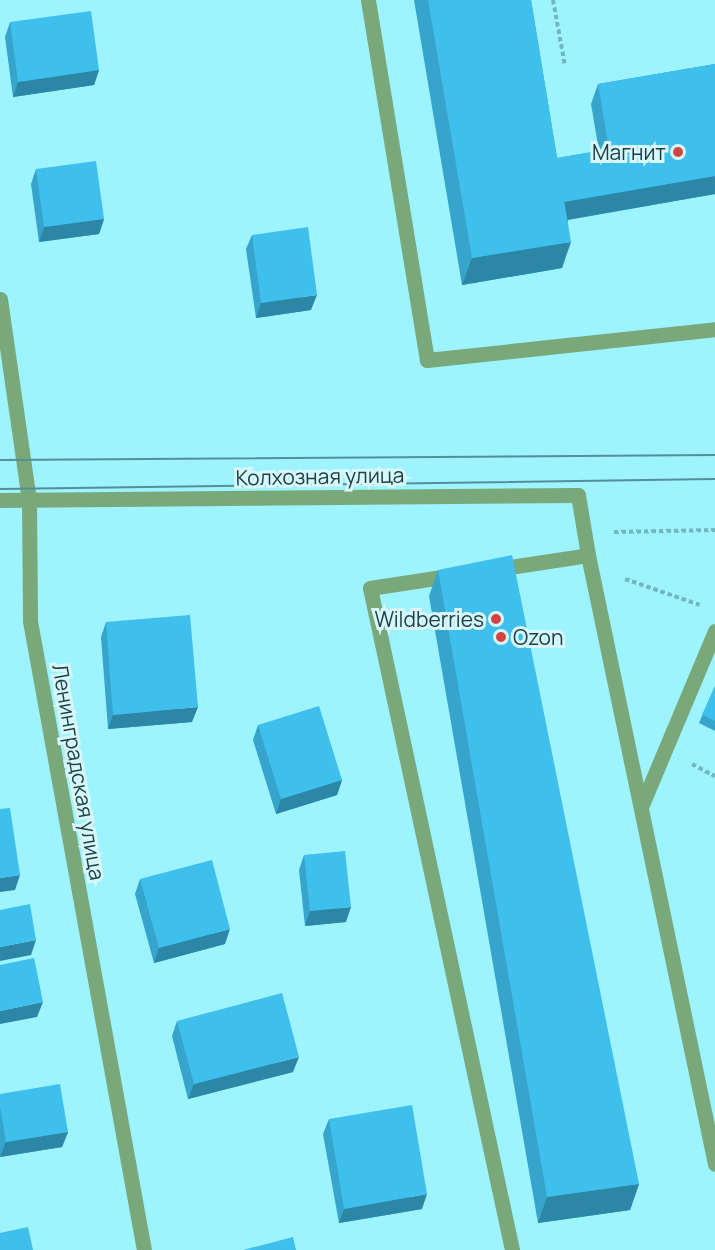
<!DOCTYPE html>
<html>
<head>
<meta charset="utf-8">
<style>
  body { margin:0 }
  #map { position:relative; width:715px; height:1250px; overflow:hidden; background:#9df3fe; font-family:Manrope,sans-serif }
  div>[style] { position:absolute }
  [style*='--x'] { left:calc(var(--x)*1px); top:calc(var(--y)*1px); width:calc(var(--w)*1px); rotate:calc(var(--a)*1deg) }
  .path>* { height:4px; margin-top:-2px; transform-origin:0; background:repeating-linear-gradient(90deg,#72b7c0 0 4.5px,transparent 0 7.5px) }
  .service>* { height:15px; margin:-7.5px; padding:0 7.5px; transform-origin:7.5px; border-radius:7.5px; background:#79a97b }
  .minor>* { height:15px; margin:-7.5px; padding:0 7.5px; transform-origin:7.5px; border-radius:7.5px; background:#79a97b }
  .tram>* { height:1.5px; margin:-0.75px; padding:0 0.75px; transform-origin:0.75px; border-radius:0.75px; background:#548e96 }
  .wall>* { inset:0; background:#36a4cb }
  .shaded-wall>* { inset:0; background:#2c86a5 }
  .building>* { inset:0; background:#3fbfec }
  .dots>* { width:16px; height:16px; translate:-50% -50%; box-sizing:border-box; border:3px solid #d7f7fb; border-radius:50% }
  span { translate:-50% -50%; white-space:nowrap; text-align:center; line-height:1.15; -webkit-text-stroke:6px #d7f7fb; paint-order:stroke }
  .poi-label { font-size:21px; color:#1b3f44 }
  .right { translate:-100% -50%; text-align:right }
  .left { translate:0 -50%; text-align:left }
  .street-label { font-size:21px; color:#1b3f44 }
</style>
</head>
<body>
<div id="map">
  <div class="path">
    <i style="--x:553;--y:0;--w:67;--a:79.7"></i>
    <i style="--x:614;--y:532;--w:101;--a:-1.1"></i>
    <i style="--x:625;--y:579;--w:79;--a:19.1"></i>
    <i style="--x:692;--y:764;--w:26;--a:28"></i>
  </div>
  <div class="service">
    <i style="--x:368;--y:0;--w:365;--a:80.7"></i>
    <i style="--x:427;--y:360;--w:290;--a:-6.1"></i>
    <i style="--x:641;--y:807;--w:191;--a:-67.2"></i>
  </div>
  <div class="minor">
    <i style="--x:0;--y:299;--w:203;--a:81.8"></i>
    <i style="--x:29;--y:500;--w:121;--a:89.5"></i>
    <i style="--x:30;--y:621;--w:639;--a:79.73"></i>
    <i style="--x:0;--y:500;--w:578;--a:-0.5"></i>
    <i style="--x:578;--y:495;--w:61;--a:80.5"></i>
    <i style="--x:497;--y:569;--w:92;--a:-8.7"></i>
    <i style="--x:588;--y:555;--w:622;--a:78.22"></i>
    <i style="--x:455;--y:575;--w:86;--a:171.3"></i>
    <i style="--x:370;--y:588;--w:677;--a:77.89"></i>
  </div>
  <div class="tram">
    <i style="--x:0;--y:460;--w:715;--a:-0.4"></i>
    <i style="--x:0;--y:489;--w:715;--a:-0.8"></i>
  </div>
  <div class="wall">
    <i style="clip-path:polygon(414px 0,531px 0,557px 158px,599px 151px,591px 104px,598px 84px,715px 64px,715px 194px,568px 220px,562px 268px,462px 285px)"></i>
    <i style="clip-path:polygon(10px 22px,99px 70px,94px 85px,13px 97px,5px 37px)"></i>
    <i style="clip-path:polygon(36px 169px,104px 219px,99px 234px,39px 242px,31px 184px)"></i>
    <i style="clip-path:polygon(252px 235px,311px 310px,256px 318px,246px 249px)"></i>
    <i style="clip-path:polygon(438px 570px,639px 1184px,630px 1210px,538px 1223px,429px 596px)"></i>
    <i style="clip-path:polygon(106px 622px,192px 722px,108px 729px,101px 637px)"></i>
    <i style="clip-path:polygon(715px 686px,715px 731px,699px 723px)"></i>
    <i style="clip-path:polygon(258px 725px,342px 780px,337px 795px,276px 814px,253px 740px)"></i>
    <i style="clip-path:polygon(304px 855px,346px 922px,305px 926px,299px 870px)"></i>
    <i style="clip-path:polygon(140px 879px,225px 944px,154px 963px,135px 894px)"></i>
    <i style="clip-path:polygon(177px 1021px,293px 1072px,188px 1099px,172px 1036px)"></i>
    <i style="clip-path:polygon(0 1094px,68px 1132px,62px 1147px,0 1157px)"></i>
    <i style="clip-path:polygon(329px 1119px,422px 1209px,339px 1223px,323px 1134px)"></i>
  </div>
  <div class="shaded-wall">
    <i style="clip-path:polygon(99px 70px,94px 85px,13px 97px,18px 82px)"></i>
    <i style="clip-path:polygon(715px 176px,715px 194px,554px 222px,561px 202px)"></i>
    <i style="clip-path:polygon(104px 219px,99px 234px,39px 242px,44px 227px)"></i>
    <i style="clip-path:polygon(571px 242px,562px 268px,462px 285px,472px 258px)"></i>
    <i style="clip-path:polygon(317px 295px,311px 310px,256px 318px,261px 303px)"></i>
    <i style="clip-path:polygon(198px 707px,192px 722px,108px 729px,113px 715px)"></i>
    <i style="clip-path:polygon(342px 780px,337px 795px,276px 814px,281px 799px)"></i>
    <i style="clip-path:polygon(20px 875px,15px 890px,0 892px,0 878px)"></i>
    <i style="clip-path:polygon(351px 907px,346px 922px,305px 926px,310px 911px)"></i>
    <i style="clip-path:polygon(230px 929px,225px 944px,154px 963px,159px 948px)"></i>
    <i style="clip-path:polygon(36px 940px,31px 955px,0 961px,0 947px)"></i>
    <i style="clip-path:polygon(43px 1002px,37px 1017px,0 1024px,0 1011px)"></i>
    <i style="clip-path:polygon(299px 1057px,293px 1072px,188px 1099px,194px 1084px)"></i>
    <i style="clip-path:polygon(68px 1132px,62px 1147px,0 1157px,6px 1142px)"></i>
    <i style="clip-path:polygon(639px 1184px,630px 1210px,538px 1223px,547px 1197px)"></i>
    <i style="clip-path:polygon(427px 1194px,422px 1209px,339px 1223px,344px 1209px)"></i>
  </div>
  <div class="building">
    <i style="clip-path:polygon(428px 0,531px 0,571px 242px,472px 258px)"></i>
    <i style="clip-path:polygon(91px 11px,99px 70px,18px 82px,10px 22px)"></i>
    <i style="clip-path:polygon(715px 64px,715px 176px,564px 202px,557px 158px,609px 149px,598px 84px)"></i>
    <i style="clip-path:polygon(96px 161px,104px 219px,44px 227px,36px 169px)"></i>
    <i style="clip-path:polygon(308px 227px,317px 295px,261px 303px,252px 235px)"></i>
    <i style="clip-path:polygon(512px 555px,639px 1184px,547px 1197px,438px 570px)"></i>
    <i style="clip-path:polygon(190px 615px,198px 707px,113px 715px,106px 622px)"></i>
    <i style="clip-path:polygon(715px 686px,715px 721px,702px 715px)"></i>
    <i style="clip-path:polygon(319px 706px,342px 780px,281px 799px,258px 725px)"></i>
    <i style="clip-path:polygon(10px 808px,20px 875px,0 878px,0 809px)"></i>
    <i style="clip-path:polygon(345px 851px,351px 907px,310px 911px,304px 855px)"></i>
    <i style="clip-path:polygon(212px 860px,230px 929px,159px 948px,140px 879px)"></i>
    <i style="clip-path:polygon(30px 904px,36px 940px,0 947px,0 910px)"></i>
    <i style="clip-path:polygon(34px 958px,43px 1002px,0 1011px,0 965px)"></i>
    <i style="clip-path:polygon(282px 993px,299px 1057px,194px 1084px,177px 1021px)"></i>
    <i style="clip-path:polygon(60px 1084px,68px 1132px,6px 1142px,0 1106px,0 1094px)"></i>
    <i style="clip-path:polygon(412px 1105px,427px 1194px,344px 1209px,329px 1119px)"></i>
    <i style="clip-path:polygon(28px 1227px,33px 1250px,0 1250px,0 1233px)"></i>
    <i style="clip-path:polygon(293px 1237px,296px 1250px,243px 1250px)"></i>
  </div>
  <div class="dots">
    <i style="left:678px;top:152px;background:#d34440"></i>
    <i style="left:496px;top:619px;background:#d34440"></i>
    <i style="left:501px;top:637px;background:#d34440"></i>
  </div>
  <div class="poi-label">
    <span class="right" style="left:666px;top:152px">Магнит</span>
    <span class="right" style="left:484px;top:619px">Wildberries</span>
    <span class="left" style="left:513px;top:637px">Ozon</span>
  </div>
  <div class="street-label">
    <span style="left:320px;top:476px;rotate:-1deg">Колхозная улица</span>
    <span style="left:79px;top:772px;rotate:80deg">Ленинградская улица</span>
  </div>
</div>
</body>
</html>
